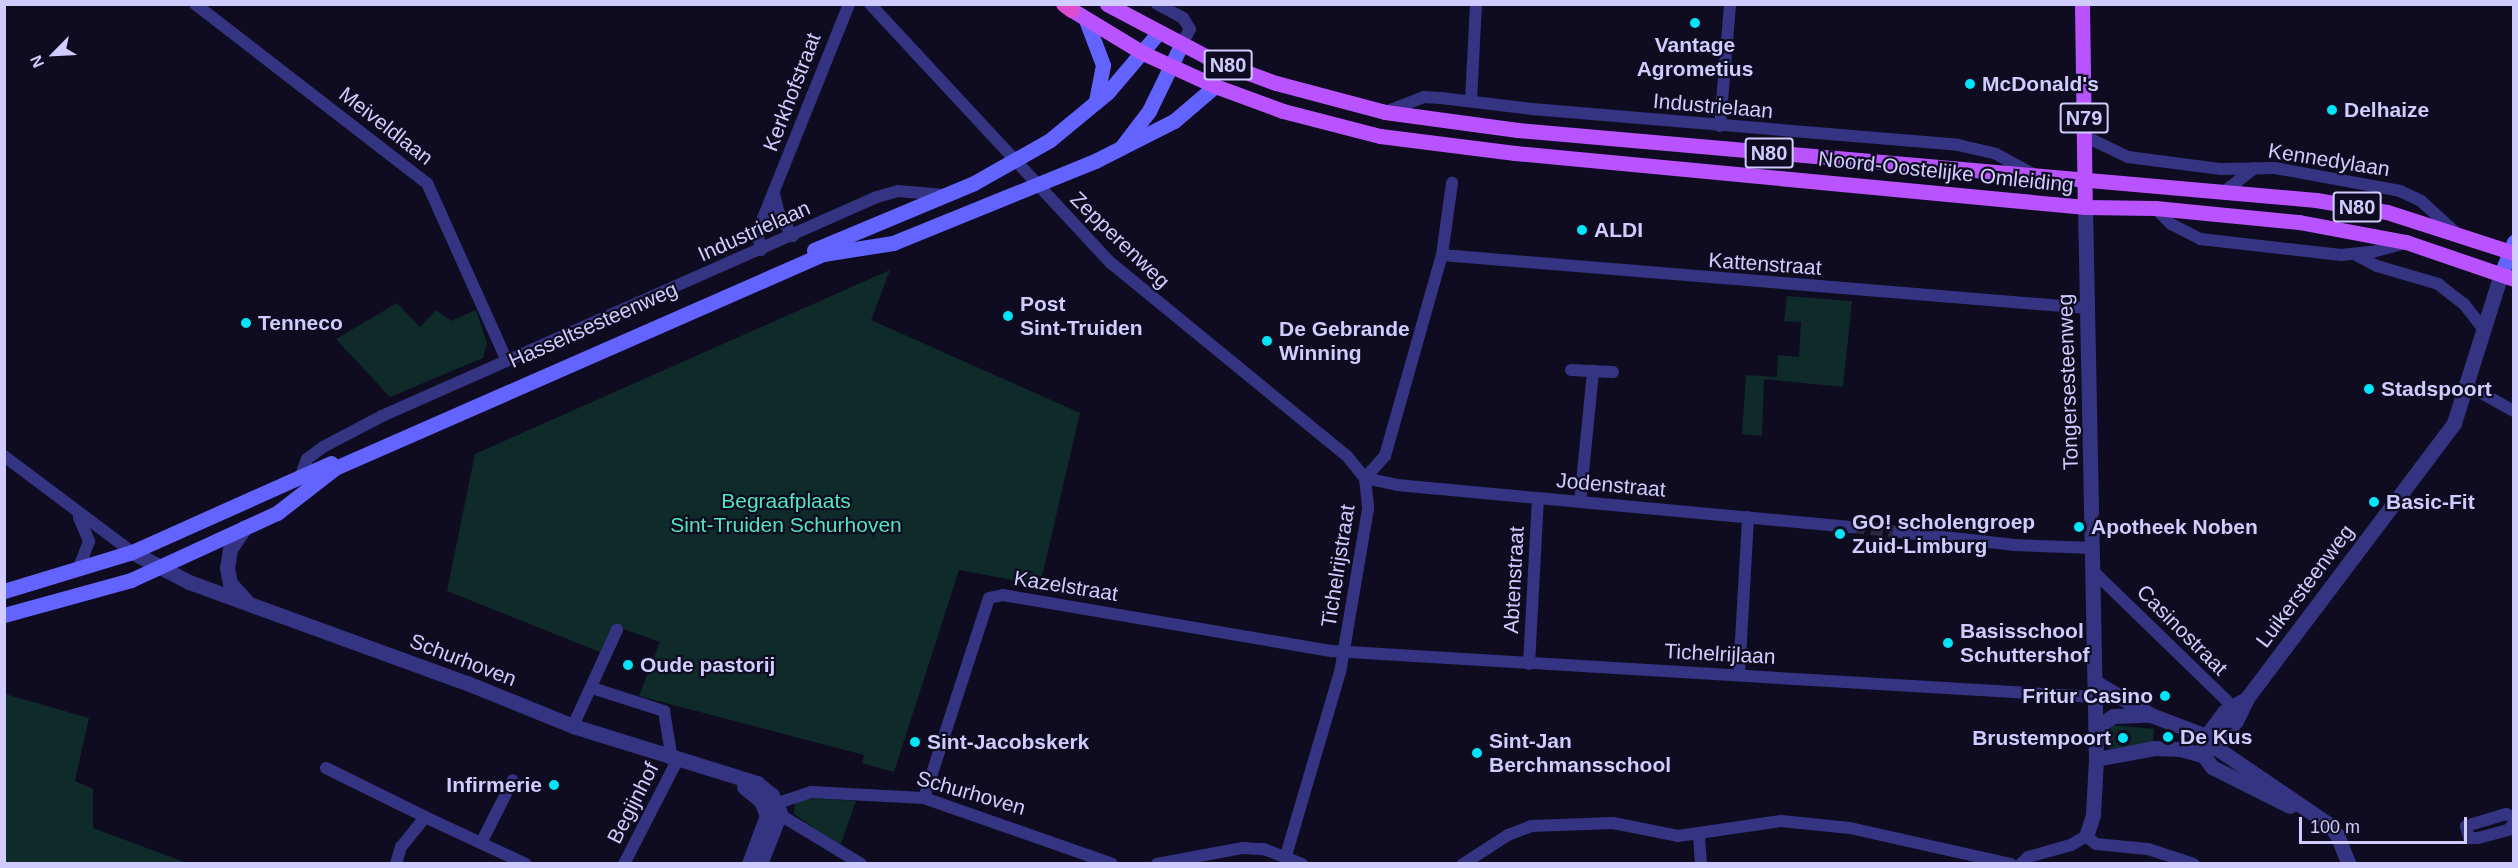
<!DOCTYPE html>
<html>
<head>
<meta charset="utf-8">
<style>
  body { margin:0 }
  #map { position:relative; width:2518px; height:868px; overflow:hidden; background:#0f0c21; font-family:Helvetica,sans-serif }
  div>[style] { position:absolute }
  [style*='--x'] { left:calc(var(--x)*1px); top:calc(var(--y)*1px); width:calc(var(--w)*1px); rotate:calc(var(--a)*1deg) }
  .green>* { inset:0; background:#0e2b29 }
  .minor-tunnel>* { height:12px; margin-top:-6px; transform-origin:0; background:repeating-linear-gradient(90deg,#2c2942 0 12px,transparent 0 18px) }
  .minor>* { height:12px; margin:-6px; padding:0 6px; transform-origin:6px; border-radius:6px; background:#343483 }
  .tertiary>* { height:15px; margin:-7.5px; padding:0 7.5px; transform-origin:7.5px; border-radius:7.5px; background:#343483 }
  .secondary>* { height:15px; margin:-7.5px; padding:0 7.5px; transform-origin:7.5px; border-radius:7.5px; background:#6363ff }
  .primary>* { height:15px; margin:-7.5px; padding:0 7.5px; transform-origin:7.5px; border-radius:7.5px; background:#b953ff }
  .trunk>* { height:16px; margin:-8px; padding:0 8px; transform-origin:8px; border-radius:8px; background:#dc4dd2 }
  .dots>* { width:16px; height:16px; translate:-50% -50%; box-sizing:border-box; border:3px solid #0f0c21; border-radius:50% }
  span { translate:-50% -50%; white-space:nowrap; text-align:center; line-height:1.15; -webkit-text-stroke:4.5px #0f0c21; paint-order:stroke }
  .shield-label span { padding:2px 4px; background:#0f0c21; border:2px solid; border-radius:4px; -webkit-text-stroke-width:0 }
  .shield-label { font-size:20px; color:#d0ccff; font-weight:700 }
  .poi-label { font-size:21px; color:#d0ccff; font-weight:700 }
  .left { translate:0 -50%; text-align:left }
  .right { translate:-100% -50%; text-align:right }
  .street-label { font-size:21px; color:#d0ccff }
  .park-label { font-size:21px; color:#51e6bc }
  .frame { position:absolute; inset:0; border:6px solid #d0ccff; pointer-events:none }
  .north { position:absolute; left:24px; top:24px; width:60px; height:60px; -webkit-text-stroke:4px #0f0c21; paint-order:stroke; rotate:246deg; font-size:16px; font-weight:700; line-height:24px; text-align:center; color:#d0ccff }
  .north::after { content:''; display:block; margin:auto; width:21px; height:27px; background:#d0ccff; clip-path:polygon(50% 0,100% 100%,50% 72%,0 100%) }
  .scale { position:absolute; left:2299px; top:817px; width:168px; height:27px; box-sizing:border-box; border:3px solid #d0ccff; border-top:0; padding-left:8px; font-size:18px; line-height:21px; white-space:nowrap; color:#d0ccff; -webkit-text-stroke:4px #0f0c21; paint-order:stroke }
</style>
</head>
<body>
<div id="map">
  <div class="green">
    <i style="clip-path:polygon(890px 270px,871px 320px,1080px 413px,1040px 585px,959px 570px,894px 772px,862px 763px,864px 755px,639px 696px,660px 642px,621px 628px,610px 656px,447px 591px,475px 454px)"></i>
    <i style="clip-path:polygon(1787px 296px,1852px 301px,1843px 387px,1764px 379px,1762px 436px,1742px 434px,1746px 375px,1777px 377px,1778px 355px,1799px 357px,1801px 322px,1784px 321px)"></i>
    <i style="clip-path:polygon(397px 303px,420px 327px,436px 310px,451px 321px,476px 310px,487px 343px,483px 358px,390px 397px,336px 339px)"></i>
    <i style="clip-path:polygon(5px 694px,89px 718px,75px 781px,93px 789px,93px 828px,187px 863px,5px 863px)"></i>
    <i style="clip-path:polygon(2113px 725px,2154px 729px,2153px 744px,2110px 749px,2104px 738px)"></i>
    <i style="clip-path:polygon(812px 798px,856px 801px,840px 846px,794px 814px,795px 803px)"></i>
  </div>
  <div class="minor-tunnel">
    <i style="--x:1853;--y:527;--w:46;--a:6.2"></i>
  </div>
  <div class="minor">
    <i style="--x:195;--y:4;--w:293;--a:37.7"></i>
    <i style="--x:427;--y:183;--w:195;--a:65.8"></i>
    <i style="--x:870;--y:4;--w:354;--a:47.1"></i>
    <i style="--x:1111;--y:263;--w:305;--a:39.3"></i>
    <i style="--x:1347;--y:456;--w:28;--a:51"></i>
    <i style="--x:1365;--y:478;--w:31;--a:84"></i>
    <i style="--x:1368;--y:509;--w:165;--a:99.7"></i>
    <i style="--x:1340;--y:672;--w:192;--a:106.4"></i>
    <i style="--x:1157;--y:4;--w:30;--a:28"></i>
    <i style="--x:1183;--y:18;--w:13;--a:58"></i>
    <i style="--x:1190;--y:29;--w:18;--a:119"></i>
    <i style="--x:1471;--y:100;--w:96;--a:-87"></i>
    <i style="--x:1385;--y:112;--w:42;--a:-21"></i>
    <i style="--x:1424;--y:97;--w:17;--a:3"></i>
    <i style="--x:1441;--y:98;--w:92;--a:6.9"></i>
    <i style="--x:1532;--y:109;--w:428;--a:4.8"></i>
    <i style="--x:1958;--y:145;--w:39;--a:13"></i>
    <i style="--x:1996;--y:154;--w:44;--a:28.3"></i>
    <i style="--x:1720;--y:126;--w:122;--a:-85.3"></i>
    <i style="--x:2084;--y:136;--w:49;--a:25.5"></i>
    <i style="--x:2128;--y:157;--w:94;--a:7.4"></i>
    <i style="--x:2221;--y:169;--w:54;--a:-1.1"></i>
    <i style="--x:2275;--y:168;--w:127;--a:10.4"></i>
    <i style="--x:2400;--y:191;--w:23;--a:25"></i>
    <i style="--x:2421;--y:201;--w:47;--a:42.4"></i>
    <i style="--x:2225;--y:191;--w:37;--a:-38"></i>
    <i style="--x:774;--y:194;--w:21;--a:76"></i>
    <i style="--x:779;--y:214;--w:26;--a:58"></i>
    <i style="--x:2155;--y:208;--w:23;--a:45"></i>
    <i style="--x:2171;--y:224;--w:33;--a:27"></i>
    <i style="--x:2200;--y:239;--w:142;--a:6.5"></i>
    <i style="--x:2341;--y:255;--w:31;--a:-6"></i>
    <i style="--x:2372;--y:252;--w:34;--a:-15"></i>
    <i style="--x:761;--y:250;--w:14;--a:-102"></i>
    <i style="--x:758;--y:236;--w:19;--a:-74"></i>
    <i style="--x:763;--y:218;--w:231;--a:-68.1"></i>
    <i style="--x:1442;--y:255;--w:646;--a:4.7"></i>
    <i style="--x:2356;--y:255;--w:24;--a:28"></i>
    <i style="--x:2377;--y:266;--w:64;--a:16.4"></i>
    <i style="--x:2438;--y:284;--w:33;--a:38"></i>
    <i style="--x:2464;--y:304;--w:33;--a:52"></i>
    <i style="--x:1571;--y:370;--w:42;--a:2.7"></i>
    <i style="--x:2467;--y:385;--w:54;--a:29"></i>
    <i style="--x:4;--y:456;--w:160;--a:36.9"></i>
    <i style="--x:300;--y:478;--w:20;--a:-70"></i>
    <i style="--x:307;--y:459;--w:20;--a:-37"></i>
    <i style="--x:323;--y:447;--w:67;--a:-27.7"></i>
    <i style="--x:382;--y:416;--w:541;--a:-23.87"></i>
    <i style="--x:877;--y:197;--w:22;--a:-16"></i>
    <i style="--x:898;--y:191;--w:46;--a:5"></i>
    <i style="--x:1365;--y:478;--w:33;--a:12"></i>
    <i style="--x:1397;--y:485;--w:458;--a:5.3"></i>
    <i style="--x:1365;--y:478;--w:30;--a:-48"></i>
    <i style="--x:1385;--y:456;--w:209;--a:-74.2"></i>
    <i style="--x:1442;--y:255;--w:73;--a:-82.1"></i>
    <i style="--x:1580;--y:502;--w:132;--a:-84.3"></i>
    <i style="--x:1899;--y:532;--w:117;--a:6.4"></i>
    <i style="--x:2015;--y:545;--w:78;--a:2.2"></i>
    <i style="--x:78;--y:570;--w:31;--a:-69"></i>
    <i style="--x:89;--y:541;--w:26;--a:-113"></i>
    <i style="--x:2093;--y:571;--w:187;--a:44.1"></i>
    <i style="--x:2227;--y:701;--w:16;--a:63"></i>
    <i style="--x:1529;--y:664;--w:166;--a:-86.9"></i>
    <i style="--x:1739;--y:675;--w:158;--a:-86.7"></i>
    <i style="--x:592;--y:688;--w:76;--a:17.7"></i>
    <i style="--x:664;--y:711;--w:50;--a:80.7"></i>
    <i style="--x:573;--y:726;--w:106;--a:-65.4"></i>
    <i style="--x:326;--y:768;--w:110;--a:26.3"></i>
    <i style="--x:924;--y:798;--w:210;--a:-72"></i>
    <i style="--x:989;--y:598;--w:14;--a:-12"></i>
    <i style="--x:1003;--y:595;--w:334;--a:9.7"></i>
    <i style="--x:1332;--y:651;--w:764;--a:3.45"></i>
    <i style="--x:769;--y:806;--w:44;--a:-18.4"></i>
    <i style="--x:811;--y:792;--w:113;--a:3"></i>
    <i style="--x:924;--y:798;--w:199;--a:19.3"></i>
    <i style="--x:772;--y:810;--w:104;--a:31.2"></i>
    <i style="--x:2514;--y:818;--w:9;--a:-153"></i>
    <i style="--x:2506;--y:814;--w:42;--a:163.3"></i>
    <i style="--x:2466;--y:826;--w:12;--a:76"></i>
    <i style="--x:2469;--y:838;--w:9;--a:0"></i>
    <i style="--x:2478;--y:838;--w:31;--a:-15"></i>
    <i style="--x:2508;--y:830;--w:8;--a:-45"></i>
    <i style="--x:1699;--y:836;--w:28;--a:86"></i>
    <i style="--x:482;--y:841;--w:68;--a:-63.1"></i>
    <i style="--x:396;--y:864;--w:18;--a:-74"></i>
    <i style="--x:401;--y:847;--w:38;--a:-51"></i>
    <i style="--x:425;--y:817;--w:111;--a:25"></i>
    <i style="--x:624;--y:864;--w:116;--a:-62.8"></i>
    <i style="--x:1157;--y:864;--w:86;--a:-10.7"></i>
    <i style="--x:1242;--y:848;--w:22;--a:3"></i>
    <i style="--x:1264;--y:849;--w:41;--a:21.5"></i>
    <i style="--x:1463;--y:864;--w:54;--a:-32.8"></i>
    <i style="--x:1508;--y:835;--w:25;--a:-21"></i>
    <i style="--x:1531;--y:826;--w:82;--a:-2.1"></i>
    <i style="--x:1613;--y:823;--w:66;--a:11.3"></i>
    <i style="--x:1678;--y:836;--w:104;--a:-8.3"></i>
    <i style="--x:1781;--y:821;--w:69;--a:5.8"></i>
    <i style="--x:1850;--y:828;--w:165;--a:12.6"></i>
    <i style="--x:2021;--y:864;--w:10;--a:-45"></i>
    <i style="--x:2028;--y:857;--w:45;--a:-15.6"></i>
    <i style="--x:2071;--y:845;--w:17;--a:-31"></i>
    <i style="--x:2086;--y:836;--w:13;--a:39"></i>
    <i style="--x:2096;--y:844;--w:52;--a:5.5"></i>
    <i style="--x:2148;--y:849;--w:48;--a:18.1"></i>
  </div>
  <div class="tertiary">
    <i style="--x:2085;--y:207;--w:552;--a:88.86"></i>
    <i style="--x:2096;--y:759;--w:56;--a:93.1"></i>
    <i style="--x:2093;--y:815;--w:22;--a:108"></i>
    <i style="--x:245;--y:527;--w:27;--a:124"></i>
    <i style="--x:230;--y:549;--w:19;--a:99"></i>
    <i style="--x:227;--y:568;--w:15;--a:79"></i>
    <i style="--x:230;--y:583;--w:25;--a:48"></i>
    <i style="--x:132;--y:552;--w:64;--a:27.8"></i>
    <i style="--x:189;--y:582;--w:296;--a:20"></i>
    <i style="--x:467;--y:683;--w:114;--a:22.1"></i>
    <i style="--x:573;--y:726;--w:193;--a:17.2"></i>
    <i style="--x:757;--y:783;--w:19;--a:39"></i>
    <i style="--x:772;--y:795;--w:20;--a:66"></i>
    <i style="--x:780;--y:813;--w:55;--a:111.4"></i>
    <i style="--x:2095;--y:682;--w:65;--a:30.5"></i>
    <i style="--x:2151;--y:715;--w:59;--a:20.9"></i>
    <i style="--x:2206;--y:736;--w:14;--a:51"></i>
    <i style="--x:2215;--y:747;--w:135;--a:34.2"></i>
    <i style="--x:2327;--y:823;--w:16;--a:50"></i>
    <i style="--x:2337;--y:835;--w:31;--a:68"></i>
    <i style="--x:2096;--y:728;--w:21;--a:-35"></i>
    <i style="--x:2113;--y:716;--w:35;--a:-2"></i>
    <i style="--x:2203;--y:746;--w:10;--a:-73"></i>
    <i style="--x:2206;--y:736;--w:30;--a:-53"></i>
    <i style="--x:2224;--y:712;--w:27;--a:-31"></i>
    <i style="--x:2203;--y:755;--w:47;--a:-45.9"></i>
    <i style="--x:2236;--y:721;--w:25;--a:-64"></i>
    <i style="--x:2247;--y:698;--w:344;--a:-53"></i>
    <i style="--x:2454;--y:423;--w:156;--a:-72.5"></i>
    <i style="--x:2096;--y:759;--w:59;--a:-10.7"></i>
    <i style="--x:2154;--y:748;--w:26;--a:2"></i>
    <i style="--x:2180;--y:749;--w:24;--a:15"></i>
    <i style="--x:2203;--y:755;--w:15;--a:53"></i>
    <i style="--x:2212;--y:767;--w:87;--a:26.6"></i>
    <i style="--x:744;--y:787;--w:22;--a:39"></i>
    <i style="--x:761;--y:801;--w:15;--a:67"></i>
    <i style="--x:767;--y:815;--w:52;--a:110.2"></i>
  </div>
  <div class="secondary">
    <i style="--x:1086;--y:20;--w:48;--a:69.3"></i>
    <i style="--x:1103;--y:65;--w:38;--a:101"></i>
    <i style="--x:1123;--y:145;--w:43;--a:-52.6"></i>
    <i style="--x:1149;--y:111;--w:73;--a:-64.1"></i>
    <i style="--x:814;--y:250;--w:173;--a:-22.7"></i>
    <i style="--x:974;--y:183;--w:87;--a:-29.5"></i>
    <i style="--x:1050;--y:140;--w:75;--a:-39.6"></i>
    <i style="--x:1108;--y:92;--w:77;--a:-49.7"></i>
    <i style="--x:2501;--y:274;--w:35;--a:-68"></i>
    <i style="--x:4;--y:591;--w:134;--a:-16.9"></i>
    <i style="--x:132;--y:552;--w:218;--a:-24.1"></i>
    <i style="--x:4;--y:615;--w:132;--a:-15.4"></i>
    <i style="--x:131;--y:580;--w:161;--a:-24.7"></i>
    <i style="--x:277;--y:513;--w:73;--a:-37.8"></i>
    <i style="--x:335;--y:468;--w:533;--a:-23.68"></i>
    <i style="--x:823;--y:254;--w:71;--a:-8.9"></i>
    <i style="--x:893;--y:243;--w:218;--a:-22.1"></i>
    <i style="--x:1095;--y:161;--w:89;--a:-26.9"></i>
    <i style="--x:1174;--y:121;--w:54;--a:-40.5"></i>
  </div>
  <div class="primary">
    <i style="--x:1107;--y:4;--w:118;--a:27.9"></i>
    <i style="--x:1211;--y:59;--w:69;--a:20.3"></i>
    <i style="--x:1276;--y:83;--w:113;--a:14.9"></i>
    <i style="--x:1385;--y:112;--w:134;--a:7.7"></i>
    <i style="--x:1518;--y:130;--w:801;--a:5.01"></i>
    <i style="--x:2316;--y:200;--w:72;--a:9.6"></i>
    <i style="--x:2387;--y:212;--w:133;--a:17.9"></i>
    <i style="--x:2082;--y:4;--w:203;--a:89.2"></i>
    <i style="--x:1072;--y:10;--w:83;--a:31.2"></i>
    <i style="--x:1143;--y:53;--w:79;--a:24.6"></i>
    <i style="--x:1215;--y:86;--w:72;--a:20.2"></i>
    <i style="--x:1283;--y:111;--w:100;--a:14.5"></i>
    <i style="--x:1380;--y:136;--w:136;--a:7.2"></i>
    <i style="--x:1515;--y:153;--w:573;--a:5.41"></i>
    <i style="--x:2085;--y:207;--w:70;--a:0.8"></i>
    <i style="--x:2155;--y:208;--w:145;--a:5.6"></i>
    <i style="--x:2299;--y:222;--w:109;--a:10.6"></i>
    <i style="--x:2406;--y:242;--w:114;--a:18.9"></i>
  </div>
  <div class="trunk">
    <i style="--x:1064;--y:4;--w:10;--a:37"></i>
  </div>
  <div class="dots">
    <i style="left:1695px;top:23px;background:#00e5f7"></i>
    <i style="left:1970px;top:84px;background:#00e5f7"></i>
    <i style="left:2332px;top:110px;background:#00e5f7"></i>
    <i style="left:1582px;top:230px;background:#00e5f7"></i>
    <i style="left:1008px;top:316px;background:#00e5f7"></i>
    <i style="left:246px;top:323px;background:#00e5f7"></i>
    <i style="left:1267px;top:341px;background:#00e5f7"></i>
    <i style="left:2369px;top:389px;background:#00e5f7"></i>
    <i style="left:2374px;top:502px;background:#00e5f7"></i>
    <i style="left:2079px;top:527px;background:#00e5f7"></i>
    <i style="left:1840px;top:534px;background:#00e5f7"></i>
    <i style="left:1948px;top:643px;background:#00e5f7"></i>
    <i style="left:628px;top:665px;background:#00e5f7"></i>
    <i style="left:2165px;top:696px;background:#00e5f7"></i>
    <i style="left:2168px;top:737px;background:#00e5f7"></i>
    <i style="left:2123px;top:738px;background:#00e5f7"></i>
    <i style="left:915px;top:742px;background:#00e5f7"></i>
    <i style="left:1477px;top:753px;background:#00e5f7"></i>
    <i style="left:554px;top:785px;background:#00e5f7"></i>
  </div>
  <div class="shield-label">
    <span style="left:1228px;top:65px">N80</span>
    <span style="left:2084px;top:118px">N79</span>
    <span style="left:1769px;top:153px">N80</span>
    <span style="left:2357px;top:207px">N80</span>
  </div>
  <div class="poi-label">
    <span style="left:1695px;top:57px">Vantage<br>Agrometius</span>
    <span class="left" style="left:1982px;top:84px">McDonald's</span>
    <span class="left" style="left:2344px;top:110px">Delhaize</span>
    <span class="left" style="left:1594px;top:230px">ALDI</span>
    <span class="left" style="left:1020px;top:316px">Post<br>Sint-Truiden</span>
    <span class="left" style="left:258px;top:323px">Tenneco</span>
    <span class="left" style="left:1279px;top:341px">De Gebrande<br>Winning</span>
    <span class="left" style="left:2381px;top:389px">Stadspoort</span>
    <span class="left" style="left:2386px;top:502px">Basic-Fit</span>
    <span class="left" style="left:1852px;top:534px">GO! scholengroep<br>Zuid-Limburg</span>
    <span class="left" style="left:2091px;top:527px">Apotheek Noben</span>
    <span class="left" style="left:1960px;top:643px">Basisschool<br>Schuttershof</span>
    <span class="left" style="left:640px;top:665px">Oude pastorij</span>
    <span class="right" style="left:2153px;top:696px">Fritur Casino</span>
    <span class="left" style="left:2180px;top:737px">De Kus</span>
    <span class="right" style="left:2111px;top:738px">Brustempoort</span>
    <span class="left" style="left:1489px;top:753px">Sint-Jan<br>Berchmansschool</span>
    <span class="left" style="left:927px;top:742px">Sint-Jacobskerk</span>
    <span class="right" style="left:542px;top:785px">Infirmerie</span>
  </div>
  <div class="street-label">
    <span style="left:792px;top:92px;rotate:-69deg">Kerkhofstraat</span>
    <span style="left:1713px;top:106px;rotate:5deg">Industrielaan</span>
    <span style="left:386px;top:126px;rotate:38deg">Meiveldlaan</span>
    <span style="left:2329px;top:160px;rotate:9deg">Kennedylaan</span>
    <span style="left:1946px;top:172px;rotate:6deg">Noord-Oostelijke Omleiding</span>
    <span style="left:754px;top:231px;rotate:-24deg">Industrielaan</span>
    <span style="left:1120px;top:240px;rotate:44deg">Zepperenweg</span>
    <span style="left:1765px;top:264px;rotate:4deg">Kattenstraat</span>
    <span style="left:593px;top:325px;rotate:-24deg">Hasseltsesteenweg</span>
    <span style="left:2068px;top:382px;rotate:-92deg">Tongersesteenweg</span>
    <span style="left:1611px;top:485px;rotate:5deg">Jodenstraat</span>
    <span style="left:1338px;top:566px;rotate:-81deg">Tichelrijstraat</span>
    <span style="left:1514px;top:580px;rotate:-87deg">Abtenstraat</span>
    <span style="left:1066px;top:586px;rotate:9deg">Kazelstraat</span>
    <span style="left:2305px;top:586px;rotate:-53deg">Luikersteenweg</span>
    <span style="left:2182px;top:630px;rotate:45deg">Casinostraat</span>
    <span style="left:1720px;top:654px;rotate:3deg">Tichelrijlaan</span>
    <span style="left:463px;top:660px;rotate:21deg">Schurhoven</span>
    <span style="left:971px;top:793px;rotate:16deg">Schurhoven</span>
    <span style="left:633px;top:803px;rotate:-63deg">Begijnhof</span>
  </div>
  <div class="park-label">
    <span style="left:786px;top:513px">Begraafplaats<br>Sint-Truiden Schurhoven</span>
  </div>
  <div class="frame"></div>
  <div class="north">N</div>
  <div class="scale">100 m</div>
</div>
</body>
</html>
